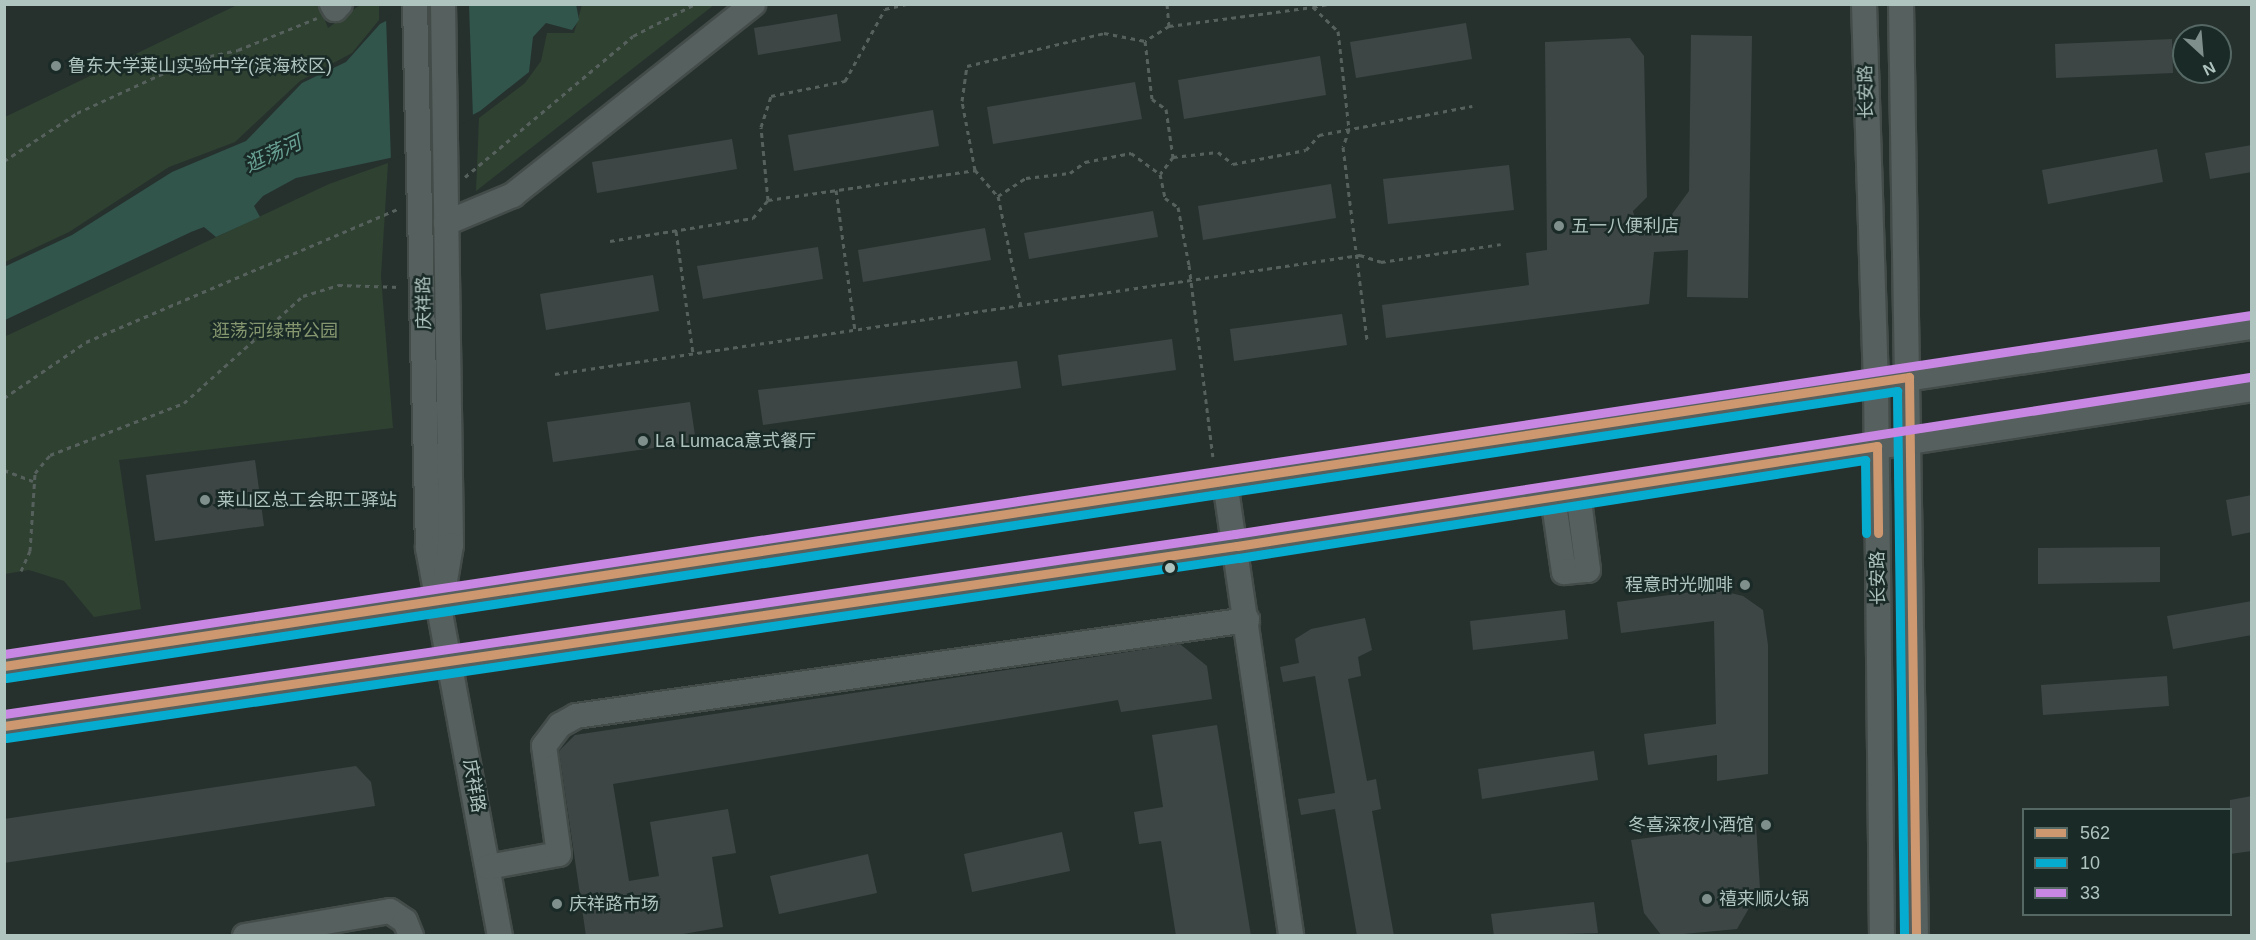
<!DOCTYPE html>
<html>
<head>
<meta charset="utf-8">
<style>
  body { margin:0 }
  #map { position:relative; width:2256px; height:940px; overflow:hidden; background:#26312e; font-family:Arial,"Noto Sans SC",sans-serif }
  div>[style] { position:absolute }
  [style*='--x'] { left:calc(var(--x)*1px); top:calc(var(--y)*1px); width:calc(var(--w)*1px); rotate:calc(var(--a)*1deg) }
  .green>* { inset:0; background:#2f4131 }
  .water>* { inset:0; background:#31544b }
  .pier>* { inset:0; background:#26312e }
  .building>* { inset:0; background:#3d4644 }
  .path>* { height:3px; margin-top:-1.5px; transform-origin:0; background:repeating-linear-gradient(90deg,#56605d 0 4.5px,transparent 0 9px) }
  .roads { filter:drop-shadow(2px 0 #444c4a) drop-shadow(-2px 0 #444c4a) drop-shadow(0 2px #444c4a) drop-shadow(0 -2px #444c4a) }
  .minor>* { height:24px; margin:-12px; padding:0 12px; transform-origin:12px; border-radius:12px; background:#56605e }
  .bus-1>* { height:9px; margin:-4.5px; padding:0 4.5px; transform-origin:4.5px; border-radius:4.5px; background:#cd976f }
  .bus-2>* { height:9px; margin:-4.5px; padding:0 4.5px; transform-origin:4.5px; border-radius:4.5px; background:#06acd0 }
  .bus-3>* { height:9px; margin:-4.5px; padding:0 4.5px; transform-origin:4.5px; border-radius:4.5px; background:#c787e3 }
  .dots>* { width:16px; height:16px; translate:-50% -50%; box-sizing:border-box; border:3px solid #1a2b27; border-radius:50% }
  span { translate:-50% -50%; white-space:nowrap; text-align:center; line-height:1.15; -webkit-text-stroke:5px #1a2b27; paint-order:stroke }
  .poi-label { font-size:18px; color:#afc3bf }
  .left { translate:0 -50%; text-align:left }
  .right { translate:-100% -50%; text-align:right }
  .street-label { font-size:18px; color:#afc3bf }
  .park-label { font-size:18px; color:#869770 }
  .water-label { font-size:20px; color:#69a194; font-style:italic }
  .frame { position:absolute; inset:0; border:6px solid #afc3bf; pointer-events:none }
  .legend { position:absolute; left:2022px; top:808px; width:210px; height:108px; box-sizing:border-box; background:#1a2b27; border:2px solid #566864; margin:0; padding:8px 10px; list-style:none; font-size:18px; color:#afc3bf }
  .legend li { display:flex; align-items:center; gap:12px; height:30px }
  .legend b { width:30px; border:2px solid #566864 }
  .north { position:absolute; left:2172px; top:24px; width:60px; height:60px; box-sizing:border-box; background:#1a2b27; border:2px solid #566864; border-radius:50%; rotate:154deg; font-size:16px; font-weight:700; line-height:24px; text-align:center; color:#afc3bf }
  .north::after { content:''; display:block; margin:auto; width:21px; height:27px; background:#7f908c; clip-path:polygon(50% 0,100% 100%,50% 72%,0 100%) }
</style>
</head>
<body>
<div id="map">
  <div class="green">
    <i style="clip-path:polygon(237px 5px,319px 5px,328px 28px,360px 5px,379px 5px,379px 20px,352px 53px,300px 81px,235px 142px,169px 167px,69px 232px,5px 262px,5px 117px)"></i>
    <i style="clip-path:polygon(582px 5px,714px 5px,476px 191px,479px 118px,525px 83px,541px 61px,547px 33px,574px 33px)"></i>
    <i style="clip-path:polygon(388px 163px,381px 276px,393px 428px,119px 460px,141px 609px,94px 617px,64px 581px,29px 570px,5px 574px,4px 337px,329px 184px)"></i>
  </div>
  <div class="water">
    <i style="clip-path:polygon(576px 4px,579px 20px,572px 30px,546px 23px,533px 37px,529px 72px,480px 111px,390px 158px,296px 178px,263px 196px,254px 206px,260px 217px,216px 237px,204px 227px,191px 232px,5px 320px,4px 267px,72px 235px,172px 172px,246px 141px,302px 83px,346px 62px,380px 24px,417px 5px)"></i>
  </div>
  <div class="pier">
    <i style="clip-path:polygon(410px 4px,469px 5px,473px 118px,391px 161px,386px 17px)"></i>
  </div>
  <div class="building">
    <i style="clip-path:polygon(837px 14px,841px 41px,758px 55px,754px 28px)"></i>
    <i style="clip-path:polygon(1466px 23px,1472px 59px,1356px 78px,1350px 42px)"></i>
    <i style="clip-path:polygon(1691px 35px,1752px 36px,1748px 298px,1687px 297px,1688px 250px,1654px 252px,1649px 304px,1386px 338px,1382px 305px,1529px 285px,1526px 253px,1547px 250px,1545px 42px,1630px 38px,1644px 56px,1647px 197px,1633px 211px,1639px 236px,1662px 228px,1689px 191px)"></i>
    <i style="clip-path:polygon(2172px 39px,2173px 73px,2056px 78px,2055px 44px)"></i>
    <i style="clip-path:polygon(1320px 56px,1326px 95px,1184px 119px,1178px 80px)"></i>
    <i style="clip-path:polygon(1135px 82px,1142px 119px,993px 144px,987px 107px)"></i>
    <i style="clip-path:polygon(933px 110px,939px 146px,794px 171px,788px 135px)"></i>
    <i style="clip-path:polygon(732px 139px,737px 169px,597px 193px,592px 162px)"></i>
    <i style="clip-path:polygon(2252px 145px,2252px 172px,2210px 179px,2205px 153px)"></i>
    <i style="clip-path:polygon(2157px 149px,2163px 182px,2048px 204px,2042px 170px)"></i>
    <i style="clip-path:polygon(1509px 165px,1514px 210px,1388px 224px,1383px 179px)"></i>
    <i style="clip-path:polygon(1331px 184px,1336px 218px,1203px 240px,1198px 206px)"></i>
    <i style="clip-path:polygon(1153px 211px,1158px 237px,1029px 259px,1024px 233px)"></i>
    <i style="clip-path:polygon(985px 228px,991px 260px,863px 282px,858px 250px)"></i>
    <i style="clip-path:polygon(818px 247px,823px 279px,703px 299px,697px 266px)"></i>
    <i style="clip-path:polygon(653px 275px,659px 311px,546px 330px,540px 294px)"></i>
    <i style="clip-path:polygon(1342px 314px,1347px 345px,1234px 361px,1230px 329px)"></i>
    <i style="clip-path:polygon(1172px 339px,1176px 370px,1062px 386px,1058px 355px)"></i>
    <i style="clip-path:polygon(1017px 361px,1021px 388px,763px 425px,758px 390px)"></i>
    <i style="clip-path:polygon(690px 402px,696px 442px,553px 462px,547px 422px)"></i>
    <i style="clip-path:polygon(255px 460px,264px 526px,155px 541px,146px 475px)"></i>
    <i style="clip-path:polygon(2252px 495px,2252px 532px,2232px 536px,2226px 500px)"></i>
    <i style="clip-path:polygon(2160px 547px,2160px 582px,2038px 584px,2038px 548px)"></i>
    <i style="clip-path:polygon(1714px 589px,1743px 596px,1763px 610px,1768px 645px,1768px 774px,1717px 781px,1717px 755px,1648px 765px,1644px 734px,1716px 724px,1714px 621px,1621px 633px,1617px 602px)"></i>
    <i style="clip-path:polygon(2252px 601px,2252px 635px,2173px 649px,2167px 616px)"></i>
    <i style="clip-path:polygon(1565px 610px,1568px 639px,1473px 650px,1470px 621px)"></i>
    <i style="clip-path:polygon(1365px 618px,1372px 650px,1358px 657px,1361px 676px,1348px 679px,1367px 781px,1376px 779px,1381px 809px,1372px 811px,1394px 936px,1357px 936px,1335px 809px,1301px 815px,1298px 799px,1335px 793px,1315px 676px,1283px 682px,1280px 667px,1299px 663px,1295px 639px,1311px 629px)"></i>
    <i style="clip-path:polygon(1180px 644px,1207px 666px,1212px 699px,1121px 712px,1118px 700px,613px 784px,629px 881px,659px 876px,650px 822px,728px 809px,736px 853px,712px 857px,723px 927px,672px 936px,586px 936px,559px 751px,575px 735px)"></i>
    <i style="clip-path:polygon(2167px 676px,2169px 706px,2043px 715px,2041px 685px)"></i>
    <i style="clip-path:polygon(1217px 725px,1251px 936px,1176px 936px,1161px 841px,1139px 844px,1134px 812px,1163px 807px,1152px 735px)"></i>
    <i style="clip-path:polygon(1594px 751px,1598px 780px,1482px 799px,1478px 769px)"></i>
    <i style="clip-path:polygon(356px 766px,371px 782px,375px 806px,4px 863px,4px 819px)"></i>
    <i style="clip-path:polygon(2252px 796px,2252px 851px,2230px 854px,2230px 800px)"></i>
    <i style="clip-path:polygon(1756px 824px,1760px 889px,1737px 929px,1662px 936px,1644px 913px,1631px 840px)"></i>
    <i style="clip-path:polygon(1062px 832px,1070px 871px,972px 892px,964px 854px)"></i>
    <i style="clip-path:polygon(868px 854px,877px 893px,779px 914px,770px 876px)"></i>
    <i style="clip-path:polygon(1594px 902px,1598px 933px,1494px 936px,1491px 914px)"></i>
  </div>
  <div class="path">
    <i style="--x:1167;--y:4;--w:22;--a:85"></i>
    <i style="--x:1169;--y:26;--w:28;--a:148"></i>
    <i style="--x:1145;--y:41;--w:58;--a:83.1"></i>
    <i style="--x:1152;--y:99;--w:17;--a:36"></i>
    <i style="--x:1166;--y:109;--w:49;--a:81.7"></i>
    <i style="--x:1173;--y:157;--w:21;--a:127"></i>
    <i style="--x:1160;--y:174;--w:25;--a:78"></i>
    <i style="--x:1165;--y:198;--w:16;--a:35"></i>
    <i style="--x:1178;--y:207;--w:59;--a:79.3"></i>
    <i style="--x:1189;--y:265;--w:193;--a:82.9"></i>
    <i style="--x:1313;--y:7;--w:15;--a:-11"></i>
    <i style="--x:1169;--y:26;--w:145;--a:-7.5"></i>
    <i style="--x:1313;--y:7;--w:35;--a:44"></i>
    <i style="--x:1338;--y:31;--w:99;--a:83.6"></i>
    <i style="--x:1349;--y:129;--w:19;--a:108"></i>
    <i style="--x:1343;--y:147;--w:194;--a:82.9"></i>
    <i style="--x:1173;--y:157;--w:45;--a:-6.3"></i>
    <i style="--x:1218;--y:152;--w:19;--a:39"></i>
    <i style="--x:1233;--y:164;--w:74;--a:-10.9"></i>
    <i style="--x:1306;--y:150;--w:20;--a:-49"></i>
    <i style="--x:1319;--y:135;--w:156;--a:-10.7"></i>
    <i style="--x:4;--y:161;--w:87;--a:-33.3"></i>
    <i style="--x:77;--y:113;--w:127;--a:-24.7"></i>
    <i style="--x:192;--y:60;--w:47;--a:-12.3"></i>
    <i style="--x:238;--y:50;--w:85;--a:-22.1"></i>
    <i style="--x:975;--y:170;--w:70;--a:-100.7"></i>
    <i style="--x:962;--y:101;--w:35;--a:-82"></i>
    <i style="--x:967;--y:66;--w:141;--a:-13.5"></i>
    <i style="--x:1104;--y:33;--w:42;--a:11"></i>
    <i style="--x:465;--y:177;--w:219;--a:-40"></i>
    <i style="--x:633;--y:36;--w:70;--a:-27.3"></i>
    <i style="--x:836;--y:190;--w:141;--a:82.3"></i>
    <i style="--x:998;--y:196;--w:112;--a:78.2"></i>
    <i style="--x:768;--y:200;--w:209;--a:-8.2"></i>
    <i style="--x:975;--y:170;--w:35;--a:49"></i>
    <i style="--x:998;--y:196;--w:33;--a:-33"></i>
    <i style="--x:1026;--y:178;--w:44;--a:-6.5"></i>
    <i style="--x:1070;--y:173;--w:19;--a:-36"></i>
    <i style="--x:1085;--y:162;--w:47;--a:-11.1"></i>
    <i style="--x:1131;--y:153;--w:36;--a:36"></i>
    <i style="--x:676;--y:231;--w:124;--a:82.1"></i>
    <i style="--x:610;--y:241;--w:145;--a:-9.1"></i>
    <i style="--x:753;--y:218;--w:23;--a:-50"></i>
    <i style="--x:768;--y:200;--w:73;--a:-95.5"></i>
    <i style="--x:761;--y:127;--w:33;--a:-72"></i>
    <i style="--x:771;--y:96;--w:76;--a:-11.5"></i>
    <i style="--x:845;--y:81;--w:82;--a:-60.9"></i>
    <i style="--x:885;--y:9;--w:22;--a:-13"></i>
    <i style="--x:555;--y:374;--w:814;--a:-8.41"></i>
    <i style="--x:1360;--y:255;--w:22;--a:18"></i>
    <i style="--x:1381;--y:262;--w:121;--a:-8.5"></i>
    <i style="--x:4;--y:398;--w:99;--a:-34.3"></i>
    <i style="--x:86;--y:342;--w:341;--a:-23.1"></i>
    <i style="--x:4;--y:470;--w:31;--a:21"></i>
    <i style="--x:21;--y:571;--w:22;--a:-66"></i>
    <i style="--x:30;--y:551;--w:78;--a:-86.3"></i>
    <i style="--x:35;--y:473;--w:23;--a:-50"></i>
    <i style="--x:50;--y:455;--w:144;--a:-21.2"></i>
    <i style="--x:184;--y:403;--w:160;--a:-42"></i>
    <i style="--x:303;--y:296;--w:37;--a:-17"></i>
    <i style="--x:338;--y:285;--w:63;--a:1.8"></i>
  </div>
  <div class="roads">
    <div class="minor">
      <i style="--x:332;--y:4;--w:6;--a:59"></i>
      <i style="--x:335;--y:9;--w:7;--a:-45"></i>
      <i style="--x:415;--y:4;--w:544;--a:88.63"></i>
      <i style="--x:428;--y:548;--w:395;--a:79.5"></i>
      <i style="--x:443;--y:4;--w:541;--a:89.15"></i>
      <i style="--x:451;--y:545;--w:49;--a:99.5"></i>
      <i style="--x:1864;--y:4;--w:379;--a:88.2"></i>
      <i style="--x:1876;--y:383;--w:553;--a:89.38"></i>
      <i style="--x:1901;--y:4;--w:932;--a:89.08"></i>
      <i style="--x:446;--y:223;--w:73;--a:-22.7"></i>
      <i style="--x:513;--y:195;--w:307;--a:-38.5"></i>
      <i style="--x:1225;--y:482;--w:459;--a:81.7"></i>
      <i style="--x:1553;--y:497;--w:76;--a:81.7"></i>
      <i style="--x:1564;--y:572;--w:24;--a:-5"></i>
      <i style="--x:1588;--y:570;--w:78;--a:-97.4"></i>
      <i style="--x:4;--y:666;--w:2273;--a:-8.58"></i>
      <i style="--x:4;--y:726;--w:1246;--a:-8.31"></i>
      <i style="--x:1237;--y:546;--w:1027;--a:-8.79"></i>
      <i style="--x:488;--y:867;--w:72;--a:-10.4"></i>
      <i style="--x:559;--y:854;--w:109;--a:-97.9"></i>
      <i style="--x:544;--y:746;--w:26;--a:-53"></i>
      <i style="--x:560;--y:725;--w:18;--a:-29"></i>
      <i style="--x:576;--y:716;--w:678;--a:-8.14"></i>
      <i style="--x:245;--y:936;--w:147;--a:-9.8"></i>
      <i style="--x:390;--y:911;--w:18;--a:34"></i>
      <i style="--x:405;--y:921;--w:16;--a:68"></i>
    </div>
  </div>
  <div class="bus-1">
    <i style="--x:4;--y:666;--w:1927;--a:-8.63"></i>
    <i style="--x:1909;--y:377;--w:559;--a:89.28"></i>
    <i style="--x:4;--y:726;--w:1246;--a:-8.31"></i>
    <i style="--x:1237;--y:546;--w:648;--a:-8.88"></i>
    <i style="--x:1877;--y:446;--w:87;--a:89.3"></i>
  </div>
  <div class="bus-2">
    <i style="--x:6;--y:678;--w:1913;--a:-8.63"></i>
    <i style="--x:1897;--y:391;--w:545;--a:89.26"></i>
    <i style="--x:6;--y:738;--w:1246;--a:-8.31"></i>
    <i style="--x:1239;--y:558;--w:634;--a:-8.9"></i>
    <i style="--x:1865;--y:460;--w:73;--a:89.2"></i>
  </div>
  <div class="bus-3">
    <i style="--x:4;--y:654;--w:2271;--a:-8.58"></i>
    <i style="--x:4;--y:714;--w:1244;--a:-8.32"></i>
    <i style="--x:1235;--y:534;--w:1027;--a:-8.79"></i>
  </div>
  <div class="dots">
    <i style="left:56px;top:66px;background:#7f908c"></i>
    <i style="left:1559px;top:226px;background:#7f908c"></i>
    <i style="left:643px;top:441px;background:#7f908c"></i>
    <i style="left:205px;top:500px;background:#7f908c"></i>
    <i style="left:1170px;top:568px;background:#afc3bf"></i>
    <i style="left:1745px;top:585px;background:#7f908c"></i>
    <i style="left:1766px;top:825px;background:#7f908c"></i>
    <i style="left:1707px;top:899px;background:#7f908c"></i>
    <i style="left:557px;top:904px;background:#7f908c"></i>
  </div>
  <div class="poi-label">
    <span class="left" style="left:68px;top:66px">鲁东大学莱山实验中学(滨海校区)</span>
    <span class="left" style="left:1571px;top:226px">五一八便利店</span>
    <span class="left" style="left:655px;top:441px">La Lumaca意式餐厅</span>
    <span class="left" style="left:217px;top:500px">莱山区总工会职工驿站</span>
    <span class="right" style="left:1733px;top:585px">程意时光咖啡</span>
    <span class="right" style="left:1754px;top:825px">冬喜深夜小酒馆</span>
    <span class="left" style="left:1719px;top:899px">禧来顺火锅</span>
    <span class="left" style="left:569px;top:904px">庆祥路市场</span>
  </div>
  <div class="street-label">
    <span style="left:1866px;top:92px;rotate:-91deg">长安路</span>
    <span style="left:424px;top:303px;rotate:-91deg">庆祥路</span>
    <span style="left:1878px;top:578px;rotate:-91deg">长安路</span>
    <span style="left:474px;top:786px;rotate:80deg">庆祥路</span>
  </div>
  <div class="park-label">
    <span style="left:275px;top:331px">逛荡河绿带公园</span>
  </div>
  <div class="water-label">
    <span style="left:273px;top:154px;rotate:-25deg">逛荡河</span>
  </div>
  <div class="frame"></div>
  <ul class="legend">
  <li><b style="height:8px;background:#cd976f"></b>562</li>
  <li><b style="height:8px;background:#06acd0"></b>10</li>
  <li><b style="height:8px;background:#c787e3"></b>33</li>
  </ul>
  <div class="north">N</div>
</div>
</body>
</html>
